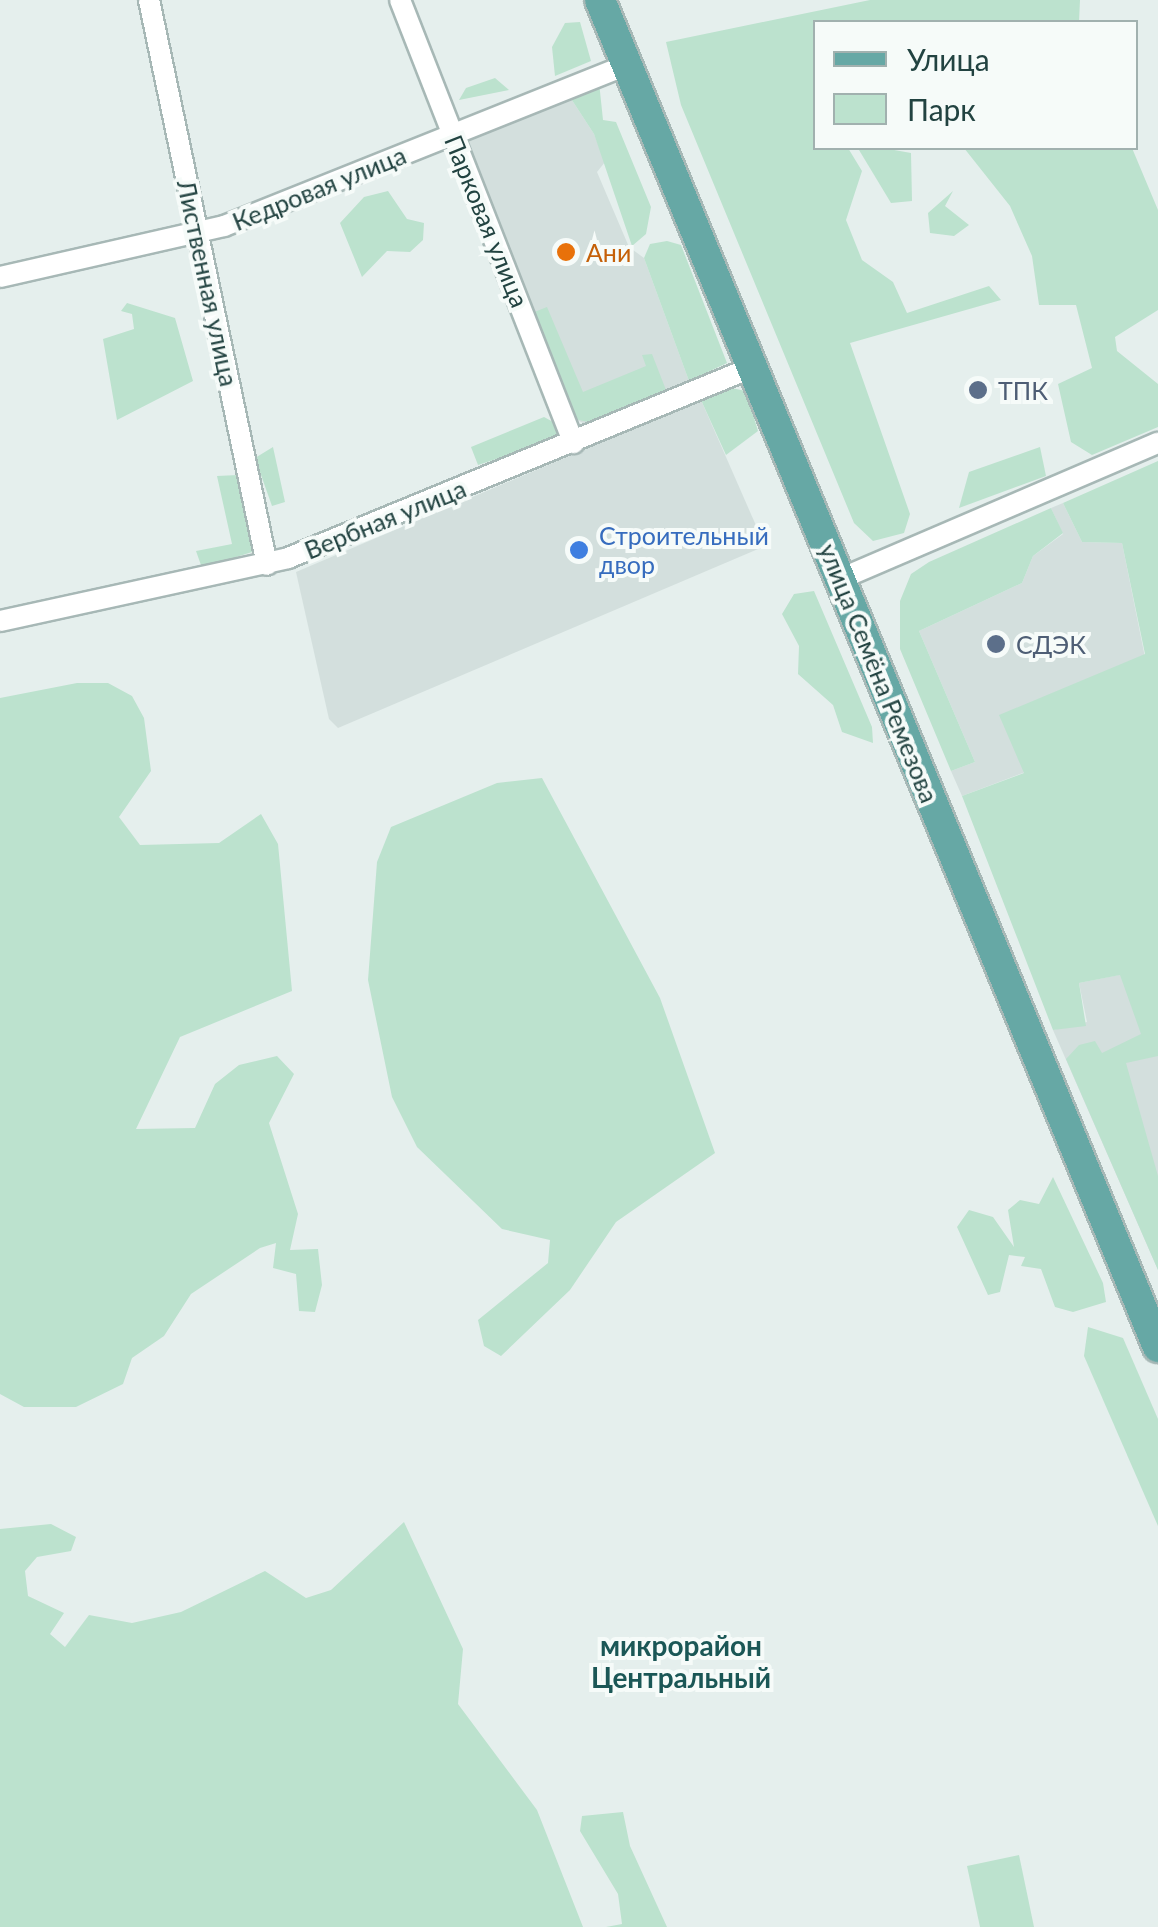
<!DOCTYPE html>
<html>
<head>
<meta charset="utf-8">
<style>
  body { margin:0 }
  #map { position:relative; width:1158px; height:1927px; overflow:hidden; background:#e5efed; font-family:Lato,sans-serif }
  div>[style] { position:absolute }
  [style*='--x'] { left:calc(var(--x)*1px); top:calc(var(--y)*1px); width:calc(var(--w)*1px); rotate:calc(var(--a)*1deg) }
  .built>* { inset:0; background:#d3dfdd }
  .green>* { inset:0; background:#bce2ce }
  .roads { filter:drop-shadow(2px 0 #a7b8b6) drop-shadow(-2px 0 #a7b8b6) drop-shadow(0 2px #a7b8b6) drop-shadow(0 -2px #a7b8b6) }
  .minor>* { height:20px; margin:-10px; padding:0 10px; transform-origin:10px; border-radius:10px; background:#fff }
  .primary>* { height:30px; margin:-15px; padding:0 15px; transform-origin:15px; border-radius:15px; background:#66a8a5 }
  .dots>* { width:28px; height:28px; translate:-50% -50%; box-sizing:border-box; border:5px solid #f6fbf9; border-radius:50% }
  span { translate:-50% -50%; white-space:nowrap; text-align:center; line-height:1.15; -webkit-text-stroke:8px #f6fbf9; paint-order:stroke }
  .street-label { font-size:25px; color:#224341 }
  .food-label { font-size:25px; color:#c56008 }
  .left { translate:0 -50%; text-align:left }
  .service-label { font-size:25px; color:#4e5e75 }
  .shop-label { font-size:25px; color:#366cbe }
  .neighbourhood-label { font-size:28px; color:#1b5756; font-weight:700 }
  .legend { position:absolute; left:813px; top:20px; width:325px; height:130px; box-sizing:border-box; background:#f6fbf9; border:2px solid #a1b1af; margin:0; padding:12px 18px; list-style:none; font-size:30px; color:#224341 }
  .legend li { display:flex; align-items:center; gap:20px; height:50px }
  .legend b { width:50px; border:2px solid #a1b1af }
</style>
</head>
<body>
<div id="map">
  <div class="built">
    <i style="clip-path:polygon(568px 94px,594px 134px,605px 162px,597px 172px,629px 247px,644px 258px,689px 381px,585px 424px,575px 419px,466px 146px,471px 135px)"></i>
    <i style="clip-path:polygon(701px 400px,765px 546px,338px 728px,329px 719px,296px 572px)"></i>
    <i style="clip-path:polygon(1063px 503px,1082px 542px,1122px 543px,1158px 722px,962px 796px,951px 771px,975px 762px,919px 631px,1022px 583px,1033px 556px,1063px 534px,1051px 508px)"></i>
    <i style="clip-path:polygon(1158px 967px,1158px 1270px,1053px 1030px,1087px 1022px,1079px 983px)"></i>
  </div>
  <div class="green">
    <i style="clip-path:polygon(870px 0,1080px 0,1079px 22px,816px 22px,816px 148px,848px 148px,862px 171px,846px 220px,862px 260px,893px 282px,907px 313px,989px 286px,1001px 300px,850px 343px,910px 514px,904px 533px,873px 541px,854px 523px,681px 105px,666px 42px)"></i>
    <i style="clip-path:polygon(580px 22px,591px 61px,555px 76px,552px 47px,565px 23px)"></i>
    <i style="clip-path:polygon(495px 78px,509px 90px,459px 100px,466px 88px)"></i>
    <i style="clip-path:polygon(599px 82px,603px 120px,616px 122px,651px 207px,646px 234px,632px 246px,594px 134px,568px 94px)"></i>
    <i style="clip-path:polygon(883px 148px,911px 153px,912px 201px,891px 203px,859px 150px)"></i>
    <i style="clip-path:polygon(964px 148px,1132px 148px,1158px 210px,1158px 310px,1115px 337px,1117px 351px,1158px 384px,1158px 427px,1092px 455px,1071px 442px,1058px 384px,1092px 368px,1076px 305px,1039px 305px,1032px 256px,1010px 206px)"></i>
    <i style="clip-path:polygon(388px 191px,407px 219px,424px 223px,423px 240px,410px 252px,387px 251px,362px 277px,340px 223px,364px 197px)"></i>
    <i style="clip-path:polygon(953px 191px,945px 206px,969px 225px,954px 236px,930px 233px,928px 213px)"></i>
    <i style="clip-path:polygon(667px 241px,681px 245px,727px 363px,689px 381px,644px 258px,650px 244px)"></i>
    <i style="clip-path:polygon(127px 303px,175px 318px,193px 381px,117px 420px,103px 339px,134px 329px,132px 314px,121px 311px)"></i>
    <i style="clip-path:polygon(547px 307px,583px 392px,646px 366px,642px 355px,652px 354px,666px 390px,592px 423px,575px 419px,532px 313px)"></i>
    <i style="clip-path:polygon(731px 388px,746px 391px,758px 431px,726px 455px,701px 400px)"></i>
    <i style="clip-path:polygon(544px 417px,557px 424px,558px 439px,478px 465px,471px 447px)"></i>
    <i style="clip-path:polygon(273px 447px,285px 502px,272px 506px,255px 458px)"></i>
    <i style="clip-path:polygon(1040px 447px,1046px 476px,959px 508px,969px 472px)"></i>
    <i style="clip-path:polygon(1158px 461px,1158px 1056px,1126px 1063px,1158px 1176px,1158px 1270px,1066px 1059px,1079px 1045px,1095px 1041px,1102px 1053px,1141px 1034px,1120px 975px,1079px 983px,1086px 1026px,1053px 1030px,962px 796px,1024px 773px,999px 715px,1145px 654px,1122px 543px,1082px 542px,1063px 503px)"></i>
    <i style="clip-path:polygon(238px 475px,252px 552px,202px 568px,196px 551px,232px 544px,217px 476px)"></i>
    <i style="clip-path:polygon(1051px 508px,1063px 533px,1033px 556px,1022px 583px,919px 631px,975px 762px,951px 771px,900px 649px,900px 601px,911px 574px,929px 562px)"></i>
    <i style="clip-path:polygon(814px 591px,872px 727px,873px 743px,842px 732px,833px 705px,798px 674px,799px 646px,782px 614px,794px 594px)"></i>
    <i style="clip-path:polygon(77px 683px,108px 683px,132px 696px,144px 718px,151px 771px,119px 817px,140px 845px,219px 843px,261px 814px,278px 844px,292px 991px,180px 1037px,136px 1129px,195px 1128px,215px 1084px,239px 1065px,277px 1056px,294px 1074px,269px 1123px,298px 1214px,290px 1250px,318px 1249px,322px 1285px,315px 1312px,299px 1311px,296px 1274px,273px 1268px,276px 1243px,260px 1248px,191px 1294px,164px 1336px,132px 1358px,123px 1384px,76px 1407px,24px 1407px,0 1394px,0 698px)"></i>
    <i style="clip-path:polygon(542px 778px,660px 998px,715px 1153px,616px 1222px,570px 1290px,501px 1356px,484px 1346px,478px 1320px,548px 1263px,550px 1240px,502px 1229px,417px 1147px,392px 1097px,368px 980px,377px 862px,391px 827px,497px 783px)"></i>
    <i style="clip-path:polygon(1053px 1177px,1103px 1283px,1106px 1302px,1073px 1312px,1055px 1307px,1041px 1269px,1021px 1266px,1025px 1257px,1009px 1255px,1000px 1292px,988px 1295px,957px 1227px,969px 1210px,993px 1217px,1014px 1247px,1008px 1210px,1020px 1200px,1039px 1204px)"></i>
    <i style="clip-path:polygon(1088px 1327px,1123px 1338px,1158px 1419px,1158px 1526px,1084px 1356px)"></i>
    <i style="clip-path:polygon(404px 1522px,463px 1649px,458px 1704px,537px 1810px,583px 1927px,0 1927px,0 1529px,51px 1524px,76px 1537px,71px 1551px,37px 1557px,25px 1571px,28px 1596px,64px 1613px,50px 1634px,65px 1647px,89px 1615px,132px 1623px,181px 1612px,265px 1571px,306px 1598px,331px 1590px)"></i>
    <i style="clip-path:polygon(623px 1812px,630px 1846px,667px 1927px,606px 1927px,622px 1924px,618px 1894px,580px 1831px,582px 1816px)"></i>
    <i style="clip-path:polygon(1019px 1855px,1034px 1927px,980px 1927px,967px 1866px)"></i>
  </div>
  <div class="roads">
    <div class="minor">
      <i style="--x:149;--y:0;--w:577;--a:78.2"></i>
      <i style="--x:400;--y:0;--w:476;--a:68.6"></i>
      <i style="--x:0;--y:277;--w:230;--a:-12.8"></i>
      <i style="--x:224;--y:226;--w:433;--a:-21.8"></i>
      <i style="--x:840;--y:579;--w:346;--a:-23.2"></i>
      <i style="--x:0;--y:621;--w:295;--a:-12.3"></i>
      <i style="--x:288;--y:558;--w:503;--a:-22.33"></i>
    </div>
    <div class="primary">
      <i style="--x:600;--y:0;--w:1458;--a:67.5"></i>
    </div>
  </div>
  <div class="dots">
    <i style="left:566px;top:252px;background:#e8710a"></i>
    <i style="left:978px;top:390px;background:#5c6f8a"></i>
    <i style="left:579px;top:550px;background:#3f7fe0"></i>
    <i style="left:996px;top:644px;background:#5c6f8a"></i>
  </div>
  <div class="street-label">
    <span style="left:319px;top:188px;rotate:-22deg">Кедровая улица</span>
    <span style="left:487px;top:221px;rotate:68deg">Парковая улица</span>
    <span style="left:208px;top:283px;rotate:78deg">Лиственная улица</span>
    <span style="left:385px;top:519px;rotate:-22deg">Вербная улица</span>
    <span style="left:879px;top:673px;rotate:68deg">улица Семёна Ремезова</span>
  </div>
  <div class="food-label">
    <span class="left" style="left:586px;top:252px">Ани</span>
  </div>
  <div class="service-label">
    <span class="left" style="left:998px;top:390px">ТПК</span>
    <span class="left" style="left:1016px;top:644px">СДЭК</span>
  </div>
  <div class="shop-label">
    <span class="left" style="left:599px;top:550px">Строительный<br>двор</span>
  </div>
  <div class="neighbourhood-label">
    <span style="left:681px;top:1661px">микрорайон<br>Центральный</span>
  </div>
  <ul class="legend">
  <li><b style="height:12px;background:#66a8a5"></b>Улица</li>
  <li><b style="height:28px;background:#bce2ce"></b>Парк</li>
  </ul>
</div>
</body>
</html>
